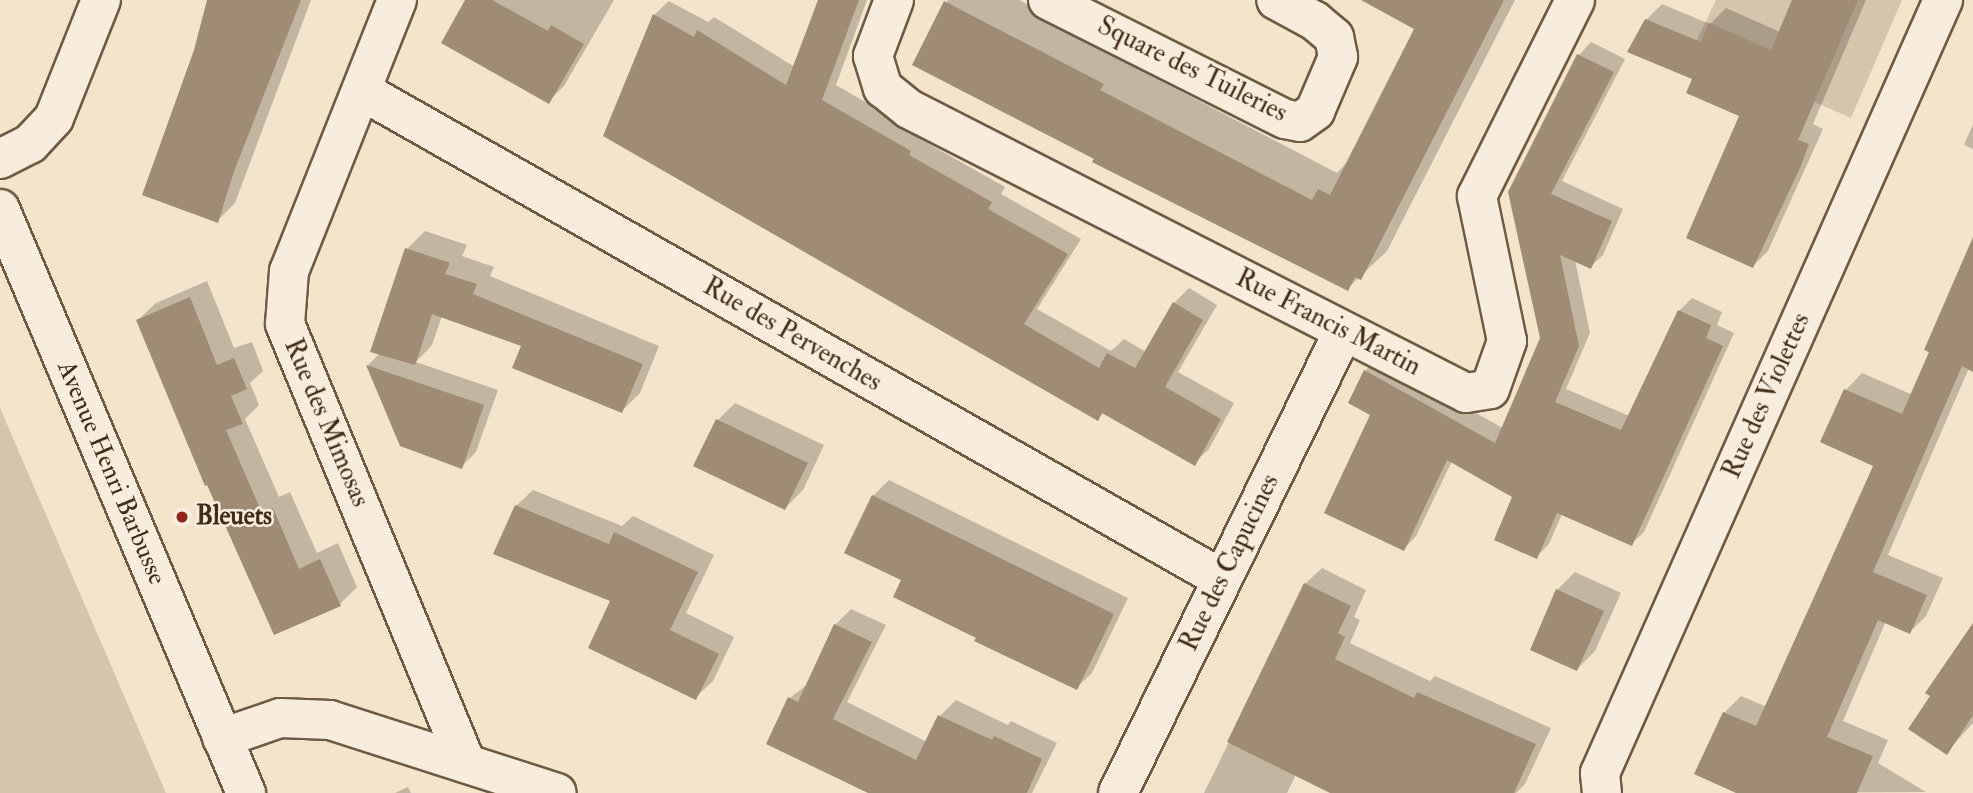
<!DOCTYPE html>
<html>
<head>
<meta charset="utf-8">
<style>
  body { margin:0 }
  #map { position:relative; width:1973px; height:793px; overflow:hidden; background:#f4e4c9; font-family:"IM FELL Double Pica",serif }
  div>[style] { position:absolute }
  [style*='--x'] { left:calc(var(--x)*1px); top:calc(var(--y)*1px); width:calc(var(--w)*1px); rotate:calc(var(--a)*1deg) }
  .green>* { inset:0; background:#d6c5aa }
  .shadow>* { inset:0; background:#0003 }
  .building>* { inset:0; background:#9f8c73 }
  .roads { filter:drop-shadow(2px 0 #6e5a42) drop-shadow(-2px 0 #6e5a42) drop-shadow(0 2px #6e5a42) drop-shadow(0 -2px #6e5a42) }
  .minor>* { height:38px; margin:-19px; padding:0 19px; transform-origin:19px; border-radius:19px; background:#f8eddc }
  .dots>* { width:19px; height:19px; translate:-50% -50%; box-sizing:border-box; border:4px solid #f8eddc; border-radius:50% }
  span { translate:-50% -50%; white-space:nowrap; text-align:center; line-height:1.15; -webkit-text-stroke:5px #f8eddc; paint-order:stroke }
  .street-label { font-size:26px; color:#422c15 }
  .poi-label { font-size:26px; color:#422c15; font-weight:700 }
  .left { translate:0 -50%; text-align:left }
</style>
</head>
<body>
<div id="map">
  <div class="green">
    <i style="clip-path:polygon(1716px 0,1902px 0,1851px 118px,1693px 48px)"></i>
    <i style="clip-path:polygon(0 408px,166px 793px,0 793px)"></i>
  </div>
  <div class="shadow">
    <i style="clip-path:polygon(215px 0,311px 0,235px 203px,217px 221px)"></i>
    <i style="clip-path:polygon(469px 0,614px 0,564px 86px,548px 102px)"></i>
    <i style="clip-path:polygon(819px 0,867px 0,836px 85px,924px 136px,922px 140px,1005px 187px,1001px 194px,1081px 239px,1037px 309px,1111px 351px,1124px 339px,1146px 352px,1174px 303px,1189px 288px,1217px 305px,1178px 372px,1234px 403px,1209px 449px,1194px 463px,1104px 412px,1097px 419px,654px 15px,669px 1px,708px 22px,714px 17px,795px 67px)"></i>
    <i style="clip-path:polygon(948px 0,1019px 0,1129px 57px,1126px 63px,1337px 173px,1346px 163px,1416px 28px,1385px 0,1515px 0,1387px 251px,1347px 289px,1096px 158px,946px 2px)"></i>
    <i style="clip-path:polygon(1794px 0,1866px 0,1813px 124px,1823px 129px,1768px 251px,1753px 266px,1741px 115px,1694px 78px,1646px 20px,1662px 4px,1710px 24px,1726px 8px,1780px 32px)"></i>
    <i style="clip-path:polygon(1591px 42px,1625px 59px,1562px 181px,1623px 209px,1603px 255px,1590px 267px,1575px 260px,1590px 333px,1566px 389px,1629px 416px,1679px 311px,1692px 298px,1722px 312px,1717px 325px,1734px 333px,1644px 532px,1631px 544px,1562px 514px,1549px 544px,1536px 557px,1514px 496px,1452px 461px,1416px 536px,1404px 549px,1372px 415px,1365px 371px,1377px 359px,1503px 428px,1542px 339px,1510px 192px,1579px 55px)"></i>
    <i style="clip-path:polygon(1973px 124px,1973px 149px,1964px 145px)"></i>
    <i style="clip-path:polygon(425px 231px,467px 245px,462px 256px,494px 267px,490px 276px,659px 346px,640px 393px,622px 411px,524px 345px,442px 316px,432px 345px,416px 362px,498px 390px,476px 452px,461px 467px,401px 445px,368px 365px,380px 353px,407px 249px)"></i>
    <i style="clip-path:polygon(1973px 248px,1973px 369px,1969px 368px,1888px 555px,1943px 578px,1926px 616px,1910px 632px,1886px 621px,1843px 721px,1888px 740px,1878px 763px,1926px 792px,1741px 793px,1724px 713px,1741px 696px,1767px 707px,1876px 465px,1823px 441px,1846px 390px,1862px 373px,1913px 395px)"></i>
    <i style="clip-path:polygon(207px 281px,234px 348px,252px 342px,263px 371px,250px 383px,259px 405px,245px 419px,279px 497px,290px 492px,317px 553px,338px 543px,357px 587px,340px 604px,275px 633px,138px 320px,156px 303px)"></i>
    <i style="clip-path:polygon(735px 403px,824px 445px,803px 490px,785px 508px,718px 420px)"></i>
    <i style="clip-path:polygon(889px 480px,1128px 598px,1092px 673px,1076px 688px,978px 637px,903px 579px,873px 496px)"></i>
    <i style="clip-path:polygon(533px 490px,622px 526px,633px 516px,714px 555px,686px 613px,734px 637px,713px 681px,696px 697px,613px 600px,516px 506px)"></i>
    <i style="clip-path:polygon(1322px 568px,1366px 590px,1354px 617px,1360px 620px,1350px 643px,1430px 681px,1435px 676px,1551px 728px,1525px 784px,1516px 793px,1493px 793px,1255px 687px,1305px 584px)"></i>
    <i style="clip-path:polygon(1575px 572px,1621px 593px,1595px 651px,1577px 669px,1557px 590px)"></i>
    <i style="clip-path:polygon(851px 609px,886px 625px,847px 702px,927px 742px,940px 716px,956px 700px,1008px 725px,1011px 721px,1057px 743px,1032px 793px,882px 793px,790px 698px,808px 684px,835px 625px)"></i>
    <i style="clip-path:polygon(1973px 635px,1973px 723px,1947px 752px)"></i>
    <i style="clip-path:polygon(1235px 730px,1311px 744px,1287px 793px,1204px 793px)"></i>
    <i style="clip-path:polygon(408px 787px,411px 793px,395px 793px)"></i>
  </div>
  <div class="building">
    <i style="clip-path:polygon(207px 0,301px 0,233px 174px,218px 223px,142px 195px,194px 50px)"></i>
    <i style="clip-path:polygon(465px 0,492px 0,548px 31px,551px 25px,584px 44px,549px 104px,441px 43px)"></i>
    <i style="clip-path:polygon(818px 0,859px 0,822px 100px,911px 151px,909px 155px,992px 202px,988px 209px,1068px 254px,1024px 324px,1099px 368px,1107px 353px,1135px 368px,1173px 302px,1203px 320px,1165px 387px,1221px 419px,1195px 466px,1102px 413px,1098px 421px,603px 136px,653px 14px,694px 37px,697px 30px,786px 85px)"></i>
    <i style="clip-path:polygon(1361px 0,1504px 0,1361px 280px,1355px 277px,1348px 291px,1092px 162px,1094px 159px,912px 65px,944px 1px,1104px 84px,1100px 90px,1312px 200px,1318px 189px,1330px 195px,1414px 29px)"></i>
    <i style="clip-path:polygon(1792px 0,1858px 0,1798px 140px,1809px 144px,1800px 168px,1753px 268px,1686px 238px,1739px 116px,1686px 93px,1692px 79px,1627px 52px,1645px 19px,1701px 42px,1709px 23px,1771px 50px)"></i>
    <i style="clip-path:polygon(1577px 54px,1614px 72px,1551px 194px,1612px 221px,1591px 269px,1560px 255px,1579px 346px,1555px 402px,1621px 430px,1678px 310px,1711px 325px,1706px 338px,1723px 346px,1632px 546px,1557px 513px,1537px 559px,1494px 540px,1512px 497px,1447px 460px,1404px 551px,1324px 513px,1370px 415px,1348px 403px,1364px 370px,1495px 443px,1540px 338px,1508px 192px)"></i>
    <i style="clip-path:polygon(1973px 237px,1973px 372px,1962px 366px,1873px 572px,1927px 595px,1910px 634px,1878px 620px,1827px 737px,1873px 756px,1857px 793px,1736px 793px,1694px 774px,1723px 712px,1756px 726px,1873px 466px,1820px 442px,1844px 389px,1902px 414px,1929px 352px,1924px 350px)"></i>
    <i style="clip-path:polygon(405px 248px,450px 263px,445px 274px,477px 284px,473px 294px,643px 364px,622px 413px,512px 368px,521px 346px,432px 314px,415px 365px,370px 352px)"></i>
    <i style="clip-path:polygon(190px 297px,217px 365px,234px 358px,247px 389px,231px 396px,243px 424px,226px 430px,262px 513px,273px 508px,299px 569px,320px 559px,341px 606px,274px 635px,207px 485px,205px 486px,136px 320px)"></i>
    <i style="clip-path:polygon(366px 365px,484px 405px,462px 469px,400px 446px)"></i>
    <i style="clip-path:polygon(716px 419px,808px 463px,785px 510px,693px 466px)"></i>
    <i style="clip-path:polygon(872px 495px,1114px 614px,1077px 690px,974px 641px,976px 638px,893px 597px,901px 580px,844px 553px)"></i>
    <i style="clip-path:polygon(515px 505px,609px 544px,614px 532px,698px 572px,670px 630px,719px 654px,696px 700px,588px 648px,610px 601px,493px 554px)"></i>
    <i style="clip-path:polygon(1304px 583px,1351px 606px,1338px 633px,1345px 637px,1335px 659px,1414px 698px,1417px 692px,1536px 744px,1514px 793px,1330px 793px,1227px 742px)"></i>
    <i style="clip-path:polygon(1556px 589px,1604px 611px,1577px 671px,1530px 650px)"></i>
    <i style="clip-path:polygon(1973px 623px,1973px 715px,1947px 755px,1908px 729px,1930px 696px,1925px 693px)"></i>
    <i style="clip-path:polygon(834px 624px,872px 642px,833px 719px,916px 760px,938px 715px,992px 740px,994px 736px,1042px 759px,1027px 793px,868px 793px,766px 744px,788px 697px,798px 702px)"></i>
  </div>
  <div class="roads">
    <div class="minor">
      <i style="--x:397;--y:0;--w:292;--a:111.7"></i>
      <i style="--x:289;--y:271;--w:53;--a:94.3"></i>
      <i style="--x:285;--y:324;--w:475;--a:67.6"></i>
      <i style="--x:894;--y:0;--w:60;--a:110.6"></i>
      <i style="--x:873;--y:56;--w:34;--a:73"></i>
      <i style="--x:883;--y:88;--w:33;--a:39"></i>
      <i style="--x:909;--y:109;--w:625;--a:27.02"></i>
      <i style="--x:1466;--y:393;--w:24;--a:-9"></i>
      <i style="--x:1490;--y:389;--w:51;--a:-70.5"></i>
      <i style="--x:1507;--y:341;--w:148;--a:-101.7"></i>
      <i style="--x:1477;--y:196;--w:219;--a:-63.4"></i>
      <i style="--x:1048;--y:0;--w:265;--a:26.7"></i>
      <i style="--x:1285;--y:119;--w:15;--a:11"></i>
      <i style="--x:1300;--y:122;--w:19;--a:-36"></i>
      <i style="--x:1315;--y:111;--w:59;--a:-66.9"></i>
      <i style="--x:1338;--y:57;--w:20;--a:-101"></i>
      <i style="--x:1334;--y:37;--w:25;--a:-140"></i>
      <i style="--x:1315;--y:21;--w:44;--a:-151.7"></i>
      <i style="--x:362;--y:91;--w:989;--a:29.57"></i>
      <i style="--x:0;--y:159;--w:34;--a:-27"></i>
      <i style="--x:30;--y:144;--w:35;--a:-47"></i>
      <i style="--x:54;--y:118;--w:127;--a:-68.3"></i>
      <i style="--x:0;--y:209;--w:634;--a:67.16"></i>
      <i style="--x:222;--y:738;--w:61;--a:-19"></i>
      <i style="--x:280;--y:718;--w:50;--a:2.3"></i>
      <i style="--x:330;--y:720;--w:238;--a:17.8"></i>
      <i style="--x:1118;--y:793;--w:513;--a:-63.98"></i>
      <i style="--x:1602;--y:793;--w:20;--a:-96"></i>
      <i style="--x:1600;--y:773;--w:846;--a:-66.07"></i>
    </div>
  </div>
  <div class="dots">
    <i style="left:182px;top:517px;background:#8f2418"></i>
  </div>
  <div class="street-label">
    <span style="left:1192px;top:70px;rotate:26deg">Square des Tuileries</span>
    <span style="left:1328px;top:323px;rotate:27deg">Rue Francis Martin</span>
    <span style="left:792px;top:335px;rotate:30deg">Rue des Pervenches</span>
    <span style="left:1767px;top:396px;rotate:-66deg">Rue des Violettes</span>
    <span style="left:326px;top:423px;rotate:67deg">Rue des Mimosas</span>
    <span style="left:111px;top:473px;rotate:67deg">Avenue Henri Barbusse</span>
    <span style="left:1230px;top:563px;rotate:-64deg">Rue des Capucines</span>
  </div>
  <div class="poi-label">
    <span class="left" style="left:196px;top:517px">Bleuets</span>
  </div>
</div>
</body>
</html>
